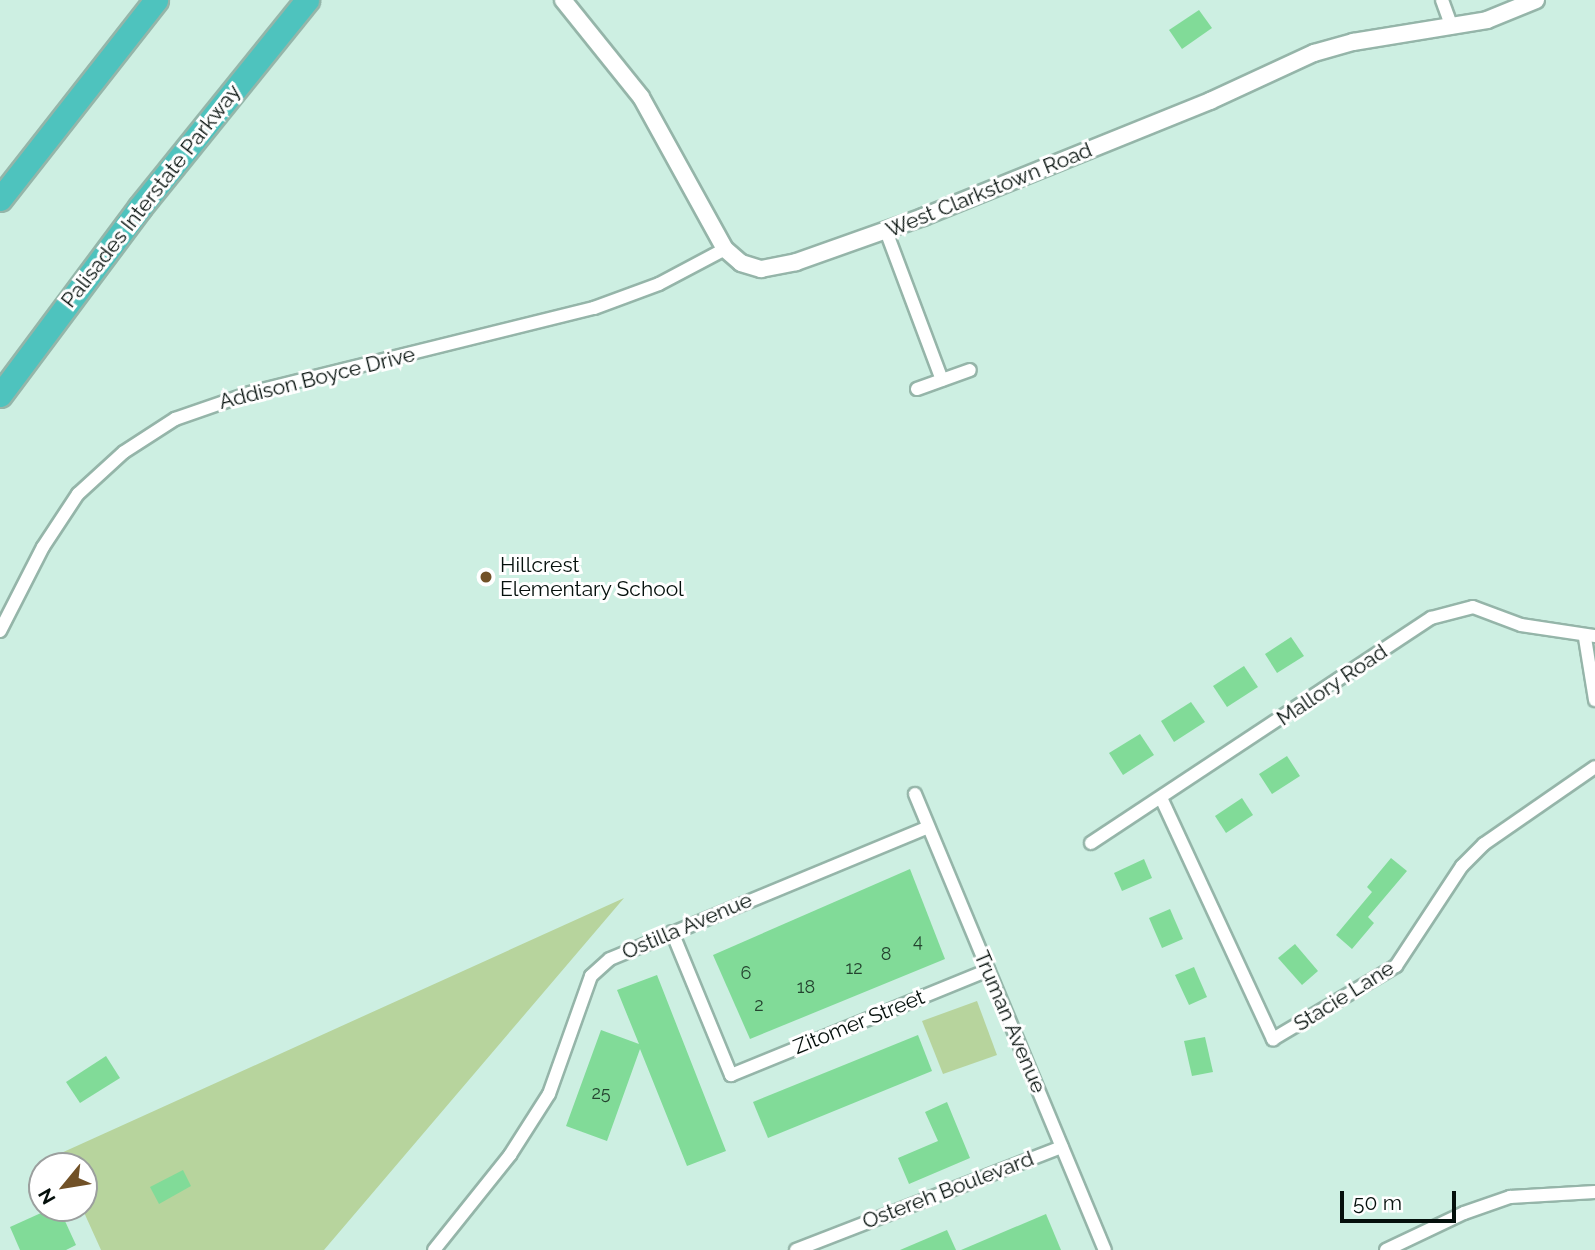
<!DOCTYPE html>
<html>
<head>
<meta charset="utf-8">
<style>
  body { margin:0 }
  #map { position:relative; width:1595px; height:1250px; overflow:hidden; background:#cdefe2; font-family:Raleway,sans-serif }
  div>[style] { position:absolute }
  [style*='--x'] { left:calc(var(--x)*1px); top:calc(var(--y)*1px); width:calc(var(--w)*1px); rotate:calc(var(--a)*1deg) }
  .green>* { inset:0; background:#b7d49d }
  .building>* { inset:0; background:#81db98 }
  .roads { filter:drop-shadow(2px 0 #95b5a9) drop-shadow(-2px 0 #95b5a9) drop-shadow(0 2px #95b5a9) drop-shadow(0 -2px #95b5a9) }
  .minor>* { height:12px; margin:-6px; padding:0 6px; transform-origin:6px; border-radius:6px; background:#fff }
  .tertiary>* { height:16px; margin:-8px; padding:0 8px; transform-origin:8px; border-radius:8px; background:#fff }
  .motorway>* { height:23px; margin:-11.5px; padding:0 11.5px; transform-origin:11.5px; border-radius:11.5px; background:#4ec3be }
  .dots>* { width:19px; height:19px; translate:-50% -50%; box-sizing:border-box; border:4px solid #fff; border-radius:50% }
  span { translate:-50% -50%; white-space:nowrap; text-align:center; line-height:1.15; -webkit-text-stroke:6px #fff; paint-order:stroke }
  .number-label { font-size:18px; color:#24432f }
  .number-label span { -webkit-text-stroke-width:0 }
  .street-label { font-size:21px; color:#05100c }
  .poi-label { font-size:21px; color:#05100c }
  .left { translate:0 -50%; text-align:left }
  .north { position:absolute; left:28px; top:1152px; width:70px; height:70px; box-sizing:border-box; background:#fff; border:2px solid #9b9f9e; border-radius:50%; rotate:240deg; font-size:19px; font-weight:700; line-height:28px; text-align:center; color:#05100c }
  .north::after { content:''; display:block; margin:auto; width:24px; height:32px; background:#715127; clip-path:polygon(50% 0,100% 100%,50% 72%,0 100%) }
  .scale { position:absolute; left:1340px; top:1191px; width:116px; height:32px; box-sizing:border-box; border:4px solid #05100c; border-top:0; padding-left:9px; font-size:21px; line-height:24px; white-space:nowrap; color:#05100c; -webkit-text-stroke:5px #fff; paint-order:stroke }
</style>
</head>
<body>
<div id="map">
  <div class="green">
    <i style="clip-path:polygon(624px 898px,324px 1250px,101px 1250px,82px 1208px,84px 1166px,64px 1166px,59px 1154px)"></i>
    <i style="clip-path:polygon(977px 1001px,997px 1055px,943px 1074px,922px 1021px)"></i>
  </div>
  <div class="building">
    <i style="clip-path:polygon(1199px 10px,1212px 28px,1182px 49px,1169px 30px)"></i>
    <i style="clip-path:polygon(1291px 637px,1304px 656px,1277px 673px,1265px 654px)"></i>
    <i style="clip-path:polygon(1244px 666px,1258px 687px,1227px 707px,1213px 686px)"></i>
    <i style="clip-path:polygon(1191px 702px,1205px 722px,1174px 742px,1161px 721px)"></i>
    <i style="clip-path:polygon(1140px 734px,1154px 755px,1123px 775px,1109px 753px)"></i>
    <i style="clip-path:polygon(1287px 756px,1300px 776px,1272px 794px,1259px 774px)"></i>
    <i style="clip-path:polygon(1242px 798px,1253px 815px,1226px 833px,1215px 816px)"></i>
    <i style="clip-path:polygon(1391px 858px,1407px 871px,1368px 917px,1374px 923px,1352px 949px,1336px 935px,1372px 892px,1367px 887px)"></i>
    <i style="clip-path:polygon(1144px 859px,1152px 878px,1122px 891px,1114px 873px)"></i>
    <i style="clip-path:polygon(910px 869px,945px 959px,750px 1039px,713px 955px)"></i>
    <i style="clip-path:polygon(1170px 909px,1183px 939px,1162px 948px,1149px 918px)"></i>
    <i style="clip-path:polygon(1295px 944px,1318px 971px,1302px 985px,1278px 958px)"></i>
    <i style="clip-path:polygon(1194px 967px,1207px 997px,1189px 1005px,1175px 975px)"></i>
    <i style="clip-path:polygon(657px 975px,726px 1151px,687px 1166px,640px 1049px,607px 1141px,566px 1126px,601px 1030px,639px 1044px,617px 990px)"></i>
    <i style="clip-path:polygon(918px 1035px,932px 1071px,768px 1138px,753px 1102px)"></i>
    <i style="clip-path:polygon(1205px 1037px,1213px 1072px,1192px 1076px,1184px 1041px)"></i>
    <i style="clip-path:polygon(106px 1056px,120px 1078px,80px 1103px,66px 1082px)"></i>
    <i style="clip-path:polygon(947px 1102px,970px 1158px,909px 1184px,898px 1158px,938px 1141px,925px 1112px)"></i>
    <i style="clip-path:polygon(183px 1170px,191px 1186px,159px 1204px,150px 1187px)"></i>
    <i style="clip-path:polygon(52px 1208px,59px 1208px,76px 1245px,66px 1250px,20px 1250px,10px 1227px)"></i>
    <i style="clip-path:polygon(1046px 1214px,1061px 1250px,961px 1250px)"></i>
    <i style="clip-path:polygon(947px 1230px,956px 1250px,900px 1250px)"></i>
  </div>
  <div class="roads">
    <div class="minor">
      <i style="--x:1442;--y:0;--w:29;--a:70"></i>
      <i style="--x:886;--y:231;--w:159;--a:69.4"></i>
      <i style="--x:917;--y:389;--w:56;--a:-19.7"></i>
      <i style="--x:0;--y:631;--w:94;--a:-62.9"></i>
      <i style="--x:43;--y:547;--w:64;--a:-56.6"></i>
      <i style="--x:78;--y:494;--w:62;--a:-42.4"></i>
      <i style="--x:124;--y:452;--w:61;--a:-32.9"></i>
      <i style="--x:175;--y:419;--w:79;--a:-19.1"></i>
      <i style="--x:250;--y:393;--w:354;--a:-13.9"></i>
      <i style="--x:594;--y:308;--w:69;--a:-20.3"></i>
      <i style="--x:659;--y:284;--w:75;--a:-27.9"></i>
      <i style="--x:1585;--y:638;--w:63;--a:80.8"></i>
      <i style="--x:915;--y:794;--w:494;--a:67.4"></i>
      <i style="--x:1162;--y:800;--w:264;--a:65.1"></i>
      <i style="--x:1273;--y:1039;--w:143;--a:-30.7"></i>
      <i style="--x:1396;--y:966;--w:120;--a:-56.6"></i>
      <i style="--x:1462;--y:866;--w:31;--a:-45"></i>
      <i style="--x:1484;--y:844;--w:135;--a:-34.7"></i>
      <i style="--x:1091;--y:843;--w:408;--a:-33.5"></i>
      <i style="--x:1431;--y:618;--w:43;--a:-14.7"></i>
      <i style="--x:1473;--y:607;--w:51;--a:20.6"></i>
      <i style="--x:1521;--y:625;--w:75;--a:8.5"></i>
      <i style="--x:672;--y:932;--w:155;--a:67.6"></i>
      <i style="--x:731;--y:1075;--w:278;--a:-22.2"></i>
      <i style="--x:434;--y:1250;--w:122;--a:-51.3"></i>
      <i style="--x:510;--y:1155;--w:72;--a:-57.4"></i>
      <i style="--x:549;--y:1094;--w:125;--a:-70.4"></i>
      <i style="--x:591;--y:976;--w:25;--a:-42"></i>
      <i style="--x:610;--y:959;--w:344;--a:-22.5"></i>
      <i style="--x:796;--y:1250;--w:285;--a:-21.2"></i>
      <i style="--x:1386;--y:1250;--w:86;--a:-25.4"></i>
      <i style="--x:1464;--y:1213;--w:49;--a:-19.2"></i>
      <i style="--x:1510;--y:1197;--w:85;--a:-3.4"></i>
    </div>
    <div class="tertiary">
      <i style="--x:563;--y:0;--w:124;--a:51.2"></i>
      <i style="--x:641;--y:97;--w:174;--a:61.1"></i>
      <i style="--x:725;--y:249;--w:21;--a:41"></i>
      <i style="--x:741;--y:263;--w:21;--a:17"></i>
      <i style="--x:761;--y:269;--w:36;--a:-11"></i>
      <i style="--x:796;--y:262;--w:135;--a:-19.5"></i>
      <i style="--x:923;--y:217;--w:310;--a:-22"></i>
      <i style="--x:1210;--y:101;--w:115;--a:-24.8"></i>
      <i style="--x:1314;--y:53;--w:41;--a:-15.8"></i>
      <i style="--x:1353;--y:42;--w:136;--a:-9.3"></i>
      <i style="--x:1487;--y:20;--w:53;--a:-22.2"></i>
    </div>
    <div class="motorway">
      <i style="--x:0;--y:199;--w:253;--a:-51.9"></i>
      <i style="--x:0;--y:395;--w:234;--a:-53.3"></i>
      <i style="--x:140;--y:207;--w:266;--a:-51.1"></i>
    </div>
  </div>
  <div class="dots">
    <i style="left:486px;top:577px;background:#715127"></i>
  </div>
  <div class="number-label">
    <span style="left:918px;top:941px">4</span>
    <span style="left:886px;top:954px">8</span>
    <span style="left:854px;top:968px">12</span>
    <span style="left:746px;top:973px">6</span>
    <span style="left:806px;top:987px">18</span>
    <span style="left:759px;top:1005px">2</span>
    <span style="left:601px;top:1093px">25</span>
  </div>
  <div class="street-label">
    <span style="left:989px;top:190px;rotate:-22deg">West Clarkstown Road</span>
    <span style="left:151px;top:196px;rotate:-52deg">Palisades Interstate Parkway</span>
    <span style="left:317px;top:378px;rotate:-14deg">Addison Boyce Drive</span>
    <span style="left:1332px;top:685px;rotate:-34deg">Mallory Road</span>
    <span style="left:687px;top:926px;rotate:-23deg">Ostilla Avenue</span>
    <span style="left:1344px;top:996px;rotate:-32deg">Stacie Lane</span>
    <span style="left:859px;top:1022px;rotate:-22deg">Zitomer Street</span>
    <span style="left:1010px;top:1022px;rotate:67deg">Truman Avenue</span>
    <span style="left:948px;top:1190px;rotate:-21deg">Ostereh Boulevard</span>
  </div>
  <div class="poi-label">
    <span class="left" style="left:500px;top:577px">Hillcrest<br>Elementary School</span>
  </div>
  <div class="north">N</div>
  <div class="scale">50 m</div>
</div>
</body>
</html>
